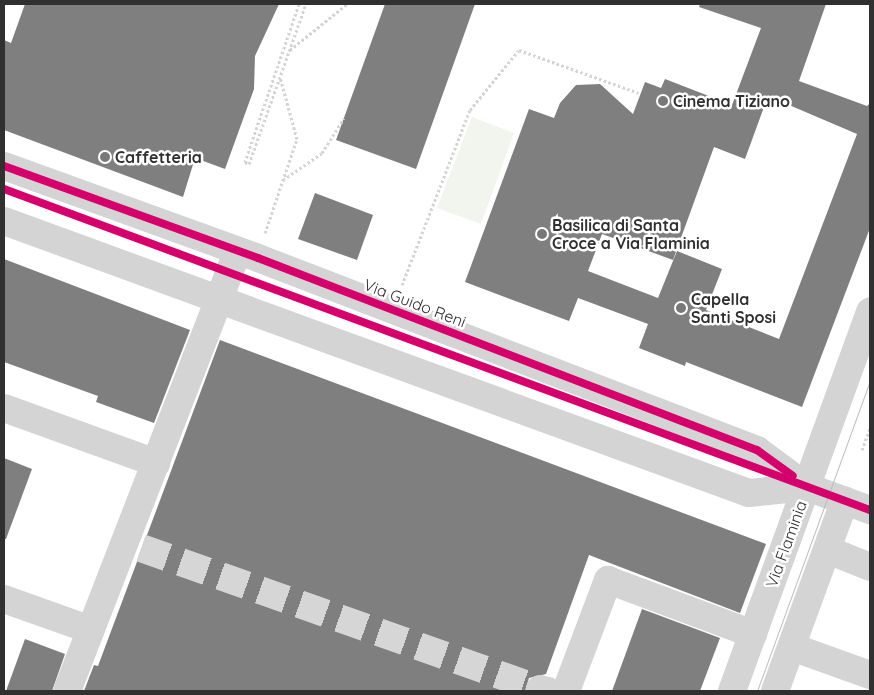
<!DOCTYPE html>
<html>
<head>
<meta charset="utf-8">
<style>
  body { margin:0 }
  #map { position:relative; width:874px; height:695px; overflow:hidden; background:#fff; font-family:Quicksand,sans-serif }
  div>[style] { position:absolute }
  [style*='--x'] { left:calc(var(--x)*1px); top:calc(var(--y)*1px); width:calc(var(--w)*1px); rotate:calc(var(--a)*1deg) }
  .green>* { inset:0; background:#f1f5ed }
  .building>* { inset:0; background:#7f7f7f }
  .minor-tunnel>* { height:28px; margin-top:-14px; transform-origin:0; background:repeating-linear-gradient(90deg,#d6d6d6 0 28px,transparent 0 42px) }
  .path>* { height:3px; margin-top:-1.5px; transform-origin:0; background:repeating-linear-gradient(90deg,#d4d4d4 0 2.5px,transparent 0 5px) }
  .minor>* { height:28px; margin:-14px; padding:0 14px; transform-origin:14px; border-radius:14px; background:#d4d4d4 }
  .tram>* { height:1px; margin:-0.5px; padding:0 0.5px; transform-origin:0.5px; border-radius:0.5px; background:#bcbcbc }
  .cycleway>* { height:8px; margin:-4px; padding:0 4px; transform-origin:4px; border-radius:4px; background:#d6006c }
  .dots>* { width:14px; height:14px; translate:-50% -50%; box-sizing:border-box; border:2px solid #fff; border-radius:50% }
  span { translate:-50% -50%; white-space:nowrap; text-align:center; line-height:1.15; -webkit-text-stroke:5px #fff; paint-order:stroke }
  .poi-label { font-size:16px; color:#303030; font-weight:700 }
  .left { translate:0 -50%; text-align:left }
  .street-label { font-size:16px; color:#303030 }
  .frame { position:absolute; inset:0; border:5px solid #303030; pointer-events:none }
</style>
</head>
<body>
<div id="map">
  <div class="green">
    <i style="clip-path:polygon(472px 117px,514px 133px,481px 224px,437px 208px)"></i>
  </div>
  <div class="building">
    <i style="clip-path:polygon(25px 4px,279px 4px,255px 56px,254px 89px,225px 169px,195px 158px,183px 197px,4px 130px,4px 40px,11px 43px)"></i>
    <i style="clip-path:polygon(385px 4px,475px 4px,416px 169px,336px 140px)"></i>
    <i style="clip-path:polygon(evenodd,700px 4px,826px 4px,799px 81px,867px 106px,870px 103px,870px 228px,802px 407px,686px 362px,685px 366px,639px 348px,648px 324px,578px 298px,569px 321px,465px 282px,529px 109px,554px 118px,560px 103px,576px 85px,600px 84px,633px 114px,645px 82px,661px 88px,665px 79px,732px 105px,761px 28px,699px 7px,700px 4px,768px 96px,857px 134px,779px 339px,706px 310px,722px 269px,677px 251px,658px 298px,588px 271px,602px 234px,673px 260px,714px 147px,745px 159px,768px 96px)"></i>
    <i style="clip-path:polygon(315px 193px,373px 215px,357px 260px,298px 239px)"></i>
    <i style="clip-path:polygon(4px 259px,190px 330px,154px 423px,96px 402px,98px 396px,4px 362px)"></i>
    <i style="clip-path:polygon(220px 340px,766px 544px,740px 613px,589px 555px,546px 674px,529px 678px,525px 691px,84px 691px,94px 665px,98px 666px)"></i>
    <i style="clip-path:polygon(4px 458px,32px 469px,6px 539px,4px 539px)"></i>
    <i style="clip-path:polygon(642px 609px,720px 638px,700px 691px,612px 691px)"></i>
    <i style="clip-path:polygon(25px 639px,65px 654px,52px 691px,6px 691px)"></i>
  </div>
  <div class="minor-tunnel">
    <i style="--x:141;--y:548;--w:423;--a:19.5"></i>
  </div>
  <div class="path">
    <i style="--x:299;--y:4;--w:167;--a:108.9"></i>
    <i style="--x:245;--y:162;--w:4;--a:27"></i>
    <i style="--x:249;--y:164;--w:170;--a:-70.4"></i>
    <i style="--x:290;--y:50;--w:73;--a:-38.9"></i>
    <i style="--x:283;--y:180;--w:47;--a:-34.7"></i>
    <i style="--x:322;--y:153;--w:41;--a:-57.8"></i>
    <i style="--x:265;--y:233;--w:99;--a:-71.2"></i>
    <i style="--x:297;--y:139;--w:64;--a:-105.3"></i>
    <i style="--x:402;--y:285;--w:188;--a:-68.8"></i>
    <i style="--x:470;--y:110;--w:77;--a:-50.8"></i>
    <i style="--x:519;--y:50;--w:127;--a:19.7"></i>
    <i style="--x:862;--y:450;--w:23;--a:-70"></i>
  </div>
  <div class="minor">
    <i style="--x:4;--y:166;--w:270;--a:19.9"></i>
    <i style="--x:258;--y:258;--w:535;--a:21.05"></i>
    <i style="--x:757;--y:450;--w:62;--a:36.5"></i>
    <i style="--x:807;--y:487;--w:67;--a:20.1"></i>
    <i style="--x:4;--y:221;--w:793;--a:20.06"></i>
    <i style="--x:749;--y:493;--w:58;--a:-5.9"></i>
    <i style="--x:4;--y:408;--w:162;--a:19.9"></i>
    <i style="--x:828;--y:550;--w:45;--a:22"></i>
    <i style="--x:4;--y:599;--w:92;--a:19.6"></i>
    <i style="--x:792;--y:647;--w:83;--a:19.7"></i>
    <i style="--x:540;--y:689;--w:8;--a:14"></i>
    <i style="--x:67;--y:691;--w:472;--a:-68.8"></i>
    <i style="--x:566;--y:691;--w:119;--a:-69.3"></i>
    <i style="--x:608;--y:580;--w:155;--a:20.4"></i>
    <i style="--x:732;--y:691;--w:404;--a:-70"></i>
    <i style="--x:775;--y:691;--w:203;--a:-69.9"></i>
  </div>
  <div class="tram">
    <i style="--x:757;--y:691;--w:330;--a:-70"></i>
  </div>
  <div class="cycleway">
    <i style="--x:4;--y:166;--w:270;--a:19.9"></i>
    <i style="--x:258;--y:258;--w:535;--a:21.05"></i>
    <i style="--x:757;--y:450;--w:44;--a:35.8"></i>
    <i style="--x:4;--y:189;--w:924;--a:20.34"></i>
  </div>
  <div class="dots">
    <i style="left:663px;top:101px;background:#787878"></i>
    <i style="left:105px;top:157px;background:#787878"></i>
    <i style="left:542px;top:234px;background:#787878"></i>
    <i style="left:681px;top:308px;background:#787878"></i>
  </div>
  <div class="poi-label">
    <span class="left" style="left:673px;top:101px">Cinema Tiziano</span>
    <span class="left" style="left:115px;top:157px">Caffetteria</span>
    <span class="left" style="left:552px;top:234px">Basilica di Santa<br>Croce a Via Flaminia</span>
    <span class="left" style="left:691px;top:308px">Capella<br>Santi Sposi</span>
  </div>
  <div class="street-label">
    <span style="left:415px;top:303px;rotate:21deg">Via Guido Reni</span>
    <span style="left:786px;top:544px;rotate:-70deg">Via Flaminia</span>
  </div>
  <div class="frame"></div>
</div>
</body>
</html>
